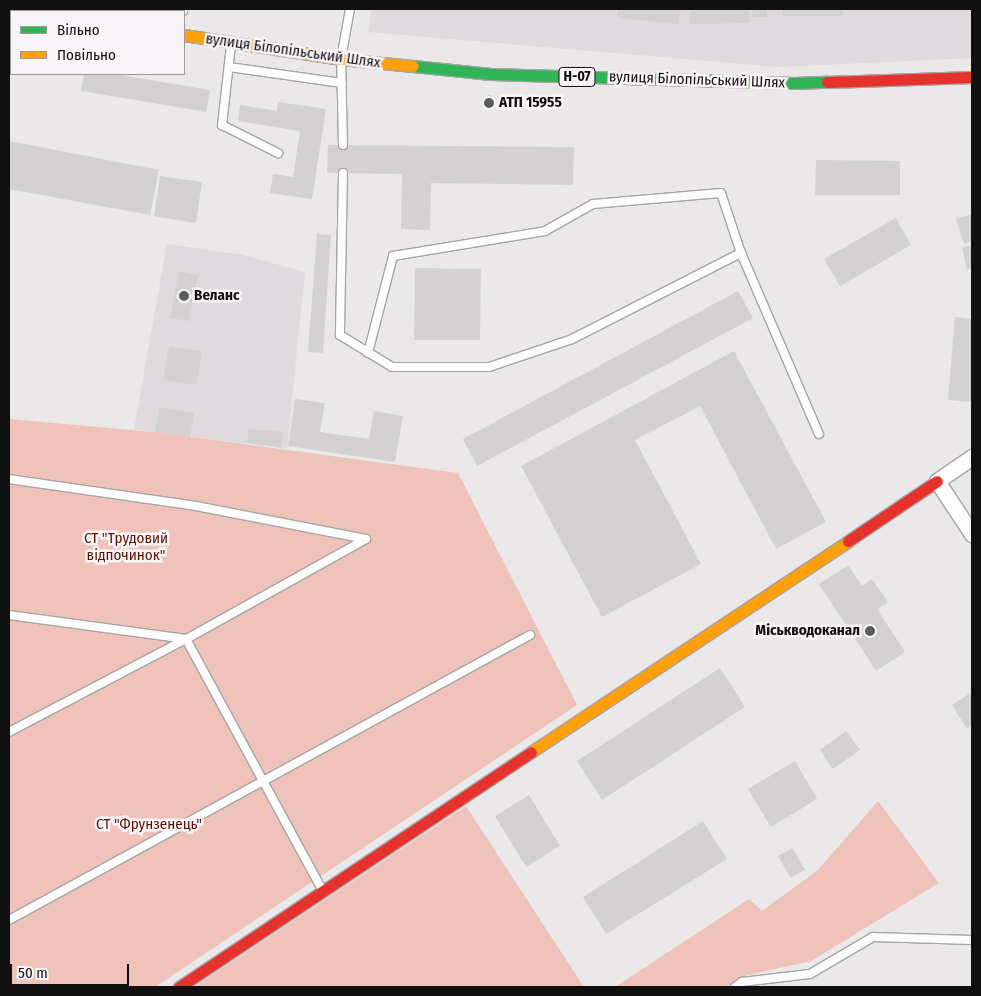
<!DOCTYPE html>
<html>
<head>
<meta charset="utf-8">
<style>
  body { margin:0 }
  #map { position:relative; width:981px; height:996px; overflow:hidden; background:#eae8e9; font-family:"Fira Sans Condensed",sans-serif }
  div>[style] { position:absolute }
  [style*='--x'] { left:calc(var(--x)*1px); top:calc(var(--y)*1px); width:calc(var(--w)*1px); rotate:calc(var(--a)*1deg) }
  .built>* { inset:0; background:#dfdade }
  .green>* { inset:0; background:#efc3b9 }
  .building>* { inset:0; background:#d3d1d1 }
  .path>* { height:3px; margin-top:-1.5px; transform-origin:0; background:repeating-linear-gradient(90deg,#cac9c9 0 2.5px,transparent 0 6.5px) }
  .roads { filter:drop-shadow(1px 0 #a6a4a5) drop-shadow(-1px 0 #a6a4a5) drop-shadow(0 1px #a6a4a5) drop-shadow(0 -1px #a6a4a5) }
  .lane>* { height:8px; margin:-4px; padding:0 4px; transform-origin:4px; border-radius:4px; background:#fcfcfc }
  .street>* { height:15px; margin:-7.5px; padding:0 7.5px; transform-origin:7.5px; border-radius:7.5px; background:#fcfcfc }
  .fast>* { height:11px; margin:-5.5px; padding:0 5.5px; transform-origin:5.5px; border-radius:5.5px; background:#30b455 }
  .slow>* { height:11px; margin:-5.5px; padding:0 5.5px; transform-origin:5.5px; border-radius:5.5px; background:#ff9f0a }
  .jam>* { height:11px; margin:-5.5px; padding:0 5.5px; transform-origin:5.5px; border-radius:5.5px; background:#e5322d }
  .dots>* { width:14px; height:14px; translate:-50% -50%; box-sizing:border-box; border:2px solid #f8f4f8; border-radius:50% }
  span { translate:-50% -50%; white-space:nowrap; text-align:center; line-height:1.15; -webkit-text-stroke:5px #f8f4f8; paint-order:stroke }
  .shield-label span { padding:1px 4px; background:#f8f4f8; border:1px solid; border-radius:4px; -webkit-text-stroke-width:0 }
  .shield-label { font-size:14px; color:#111011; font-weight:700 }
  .street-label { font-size:15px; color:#111011 }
  .poi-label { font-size:15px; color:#111011; font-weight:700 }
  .left { translate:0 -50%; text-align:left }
  .right { translate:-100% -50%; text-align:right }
  .park-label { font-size:15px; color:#591100 }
  .frame { position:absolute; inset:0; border:10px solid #111011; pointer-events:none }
  .legend { position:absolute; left:10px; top:10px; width:175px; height:65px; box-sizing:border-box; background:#f8f4f8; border:1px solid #9c999c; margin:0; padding:6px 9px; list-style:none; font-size:15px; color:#111011 }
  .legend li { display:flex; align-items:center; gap:10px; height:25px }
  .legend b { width:25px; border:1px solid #9c999c }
  .scale { position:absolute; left:10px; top:964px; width:119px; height:22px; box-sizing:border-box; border:2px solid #111011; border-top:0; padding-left:6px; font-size:15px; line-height:18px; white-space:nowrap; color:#111011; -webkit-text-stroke:4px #f8f4f8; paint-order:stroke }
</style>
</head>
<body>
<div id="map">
  <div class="built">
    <i style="clip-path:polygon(372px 9px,972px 9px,972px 58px,778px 67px,368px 32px)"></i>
    <i style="clip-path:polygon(167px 244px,243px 255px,305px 272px,287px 449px,134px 429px)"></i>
  </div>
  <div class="green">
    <i style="clip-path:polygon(9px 419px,155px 432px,458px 473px,577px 705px,155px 987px,9px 987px)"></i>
    <i style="clip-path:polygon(878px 801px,939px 883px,811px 961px,740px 977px,728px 987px,615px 987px,749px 899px,762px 911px,818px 870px)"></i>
    <i style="clip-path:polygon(466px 806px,584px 987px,194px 987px)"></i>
  </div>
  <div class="building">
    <i style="clip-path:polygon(618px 9px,680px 9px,679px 24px,617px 18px)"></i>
    <i style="clip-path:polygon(690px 9px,749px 9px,749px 23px,690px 24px)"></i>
    <i style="clip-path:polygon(752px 9px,767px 9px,767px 17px,752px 17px)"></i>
    <i style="clip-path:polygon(783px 9px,843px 9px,843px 16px,783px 16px)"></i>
    <i style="clip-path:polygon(84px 74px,113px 74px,210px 90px,206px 112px,81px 91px)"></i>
    <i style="clip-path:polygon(278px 102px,326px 109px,312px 199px,270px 193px,273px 174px,293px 177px,300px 131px,238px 121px,240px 105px,277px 111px)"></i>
    <i style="clip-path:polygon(9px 141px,159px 170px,150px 215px,9px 189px)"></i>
    <i style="clip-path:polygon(328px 145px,574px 147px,573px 185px,431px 183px,430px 230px,401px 229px,402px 174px,327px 173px)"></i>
    <i style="clip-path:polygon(816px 160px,900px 161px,900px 195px,815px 195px)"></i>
    <i style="clip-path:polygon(160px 176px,202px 182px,196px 223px,154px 216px)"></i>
    <i style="clip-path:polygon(972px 214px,972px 241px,964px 244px,956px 219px)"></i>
    <i style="clip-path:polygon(896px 218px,911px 245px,840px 286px,824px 259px)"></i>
    <i style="clip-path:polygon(317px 234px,331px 235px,323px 353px,308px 352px)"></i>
    <i style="clip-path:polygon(972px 245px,972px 268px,967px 270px,962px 247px)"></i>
    <i style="clip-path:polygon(415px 268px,481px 269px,480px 340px,414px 340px)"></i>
    <i style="clip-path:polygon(179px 271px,198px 275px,189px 321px,170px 318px)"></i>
    <i style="clip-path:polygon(738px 291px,753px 318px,477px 466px,463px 439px)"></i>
    <i style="clip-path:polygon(955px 317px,972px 319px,972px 402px,948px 400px)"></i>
    <i style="clip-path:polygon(169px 346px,202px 351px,196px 385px,163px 380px)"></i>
    <i style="clip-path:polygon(734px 351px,826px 522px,776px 549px,700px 406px,635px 440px,701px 564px,602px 617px,521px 466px)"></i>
    <i style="clip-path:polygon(295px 399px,325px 403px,320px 432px,369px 439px,374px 411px,403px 416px,395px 462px,288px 446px)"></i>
    <i style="clip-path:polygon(159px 407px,194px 413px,190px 437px,155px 432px)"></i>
    <i style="clip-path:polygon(249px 429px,283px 432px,282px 447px,247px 443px)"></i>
    <i style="clip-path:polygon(848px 565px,862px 586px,872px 579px,888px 602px,877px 609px,905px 652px,876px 671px,819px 584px)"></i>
    <i style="clip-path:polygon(720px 668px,745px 707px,602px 800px,577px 761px)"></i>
    <i style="clip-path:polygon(972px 692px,972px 725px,967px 729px,952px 705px)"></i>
    <i style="clip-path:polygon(846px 731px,860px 750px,833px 769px,820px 750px)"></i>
    <i style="clip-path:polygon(795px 761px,817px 799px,771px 827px,748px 789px)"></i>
    <i style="clip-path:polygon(529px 795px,560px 846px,526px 867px,495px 816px)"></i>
    <i style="clip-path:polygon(703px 821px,727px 859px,606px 934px,583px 897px)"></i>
    <i style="clip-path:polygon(792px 848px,805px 870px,791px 878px,778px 856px)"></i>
  </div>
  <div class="path">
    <i style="--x:77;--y:11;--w:2;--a:-63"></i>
    <i style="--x:489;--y:103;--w:11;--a:-85"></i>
  </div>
  <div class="roads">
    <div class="lane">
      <i style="--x:183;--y:11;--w:2;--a:-90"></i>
      <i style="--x:231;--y:45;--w:81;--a:96.4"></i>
      <i style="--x:222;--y:125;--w:63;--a:26.6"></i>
      <i style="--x:229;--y:67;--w:114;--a:8.1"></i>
      <i style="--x:343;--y:145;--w:86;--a:-91.3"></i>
      <i style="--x:341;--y:59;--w:51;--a:-79.8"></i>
      <i style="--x:343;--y:173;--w:162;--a:91.1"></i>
      <i style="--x:340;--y:335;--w:61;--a:31.6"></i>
      <i style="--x:392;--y:367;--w:97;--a:0"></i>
      <i style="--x:489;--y:367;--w:88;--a:-18.6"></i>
      <i style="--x:572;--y:339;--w:190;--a:-27"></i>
      <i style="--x:741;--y:253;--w:197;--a:66.7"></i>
      <i style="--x:368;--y:353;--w:100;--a:-75.5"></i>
      <i style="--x:393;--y:256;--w:154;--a:-9.3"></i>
      <i style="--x:545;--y:231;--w:55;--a:-29.4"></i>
      <i style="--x:593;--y:204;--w:128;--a:-4.9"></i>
      <i style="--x:721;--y:193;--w:63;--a:71.6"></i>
      <i style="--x:9;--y:479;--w:189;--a:8.2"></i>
      <i style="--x:196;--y:506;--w:173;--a:11"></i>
      <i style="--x:366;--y:539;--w:206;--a:150.9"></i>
      <i style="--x:186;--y:639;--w:200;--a:152.3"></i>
      <i style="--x:9;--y:615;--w:179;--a:7.7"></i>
      <i style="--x:186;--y:639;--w:285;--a:61.5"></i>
      <i style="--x:9;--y:920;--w:594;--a:-28.68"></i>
      <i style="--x:735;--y:987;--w:9;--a:-36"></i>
      <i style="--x:742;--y:982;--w:68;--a:-6.7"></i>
      <i style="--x:810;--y:974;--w:73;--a:-30.4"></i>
      <i style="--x:873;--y:937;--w:99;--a:1.7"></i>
    </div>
    <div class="street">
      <i style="--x:972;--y:457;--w:42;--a:145.6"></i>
      <i style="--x:937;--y:481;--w:64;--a:56.6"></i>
    </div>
    <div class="fast">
      <i style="--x:413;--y:66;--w:78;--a:5.9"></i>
      <i style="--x:491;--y:74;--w:303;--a:1.7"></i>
      <i style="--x:794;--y:83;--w:33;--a:-2"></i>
    </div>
    <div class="slow">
      <i style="--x:30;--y:9;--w:15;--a:8"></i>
      <i style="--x:184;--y:35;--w:159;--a:8.7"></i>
      <i style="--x:341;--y:59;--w:72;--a:5.6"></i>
      <i style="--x:531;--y:752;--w:381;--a:-33.6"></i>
    </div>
    <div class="jam">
      <i style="--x:827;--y:82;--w:145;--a:-2"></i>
      <i style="--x:848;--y:541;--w:107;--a:-34"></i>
      <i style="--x:179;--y:987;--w:423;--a:-33.7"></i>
    </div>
  </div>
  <div class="dots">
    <i style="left:489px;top:103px;background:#5d5c5d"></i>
    <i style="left:184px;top:296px;background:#5d5c5d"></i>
    <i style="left:870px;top:631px;background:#5d5c5d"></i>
  </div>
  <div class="shield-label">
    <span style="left:577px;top:77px">Н-07</span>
  </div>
  <div class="street-label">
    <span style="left:293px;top:51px;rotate:8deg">вулиця Білопільський Шлях</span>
    <span style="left:697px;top:80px;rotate:2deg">вулиця Білопільський Шлях</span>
  </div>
  <div class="poi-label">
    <span class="left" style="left:499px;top:103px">АТП 15955</span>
    <span class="left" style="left:194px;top:296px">Веланс</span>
    <span class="right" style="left:860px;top:631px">Міськводоканал</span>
  </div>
  <div class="park-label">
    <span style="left:126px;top:547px">СТ "Трудовий<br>відпочинок"</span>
    <span style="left:149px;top:825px">СТ "Фрунзенець"</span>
  </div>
  <div class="frame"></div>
  <ul class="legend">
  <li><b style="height:6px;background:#30b455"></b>Вільно</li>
  <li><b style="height:6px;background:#ff9f0a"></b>Повільно</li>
  </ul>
  <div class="scale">50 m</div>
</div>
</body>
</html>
